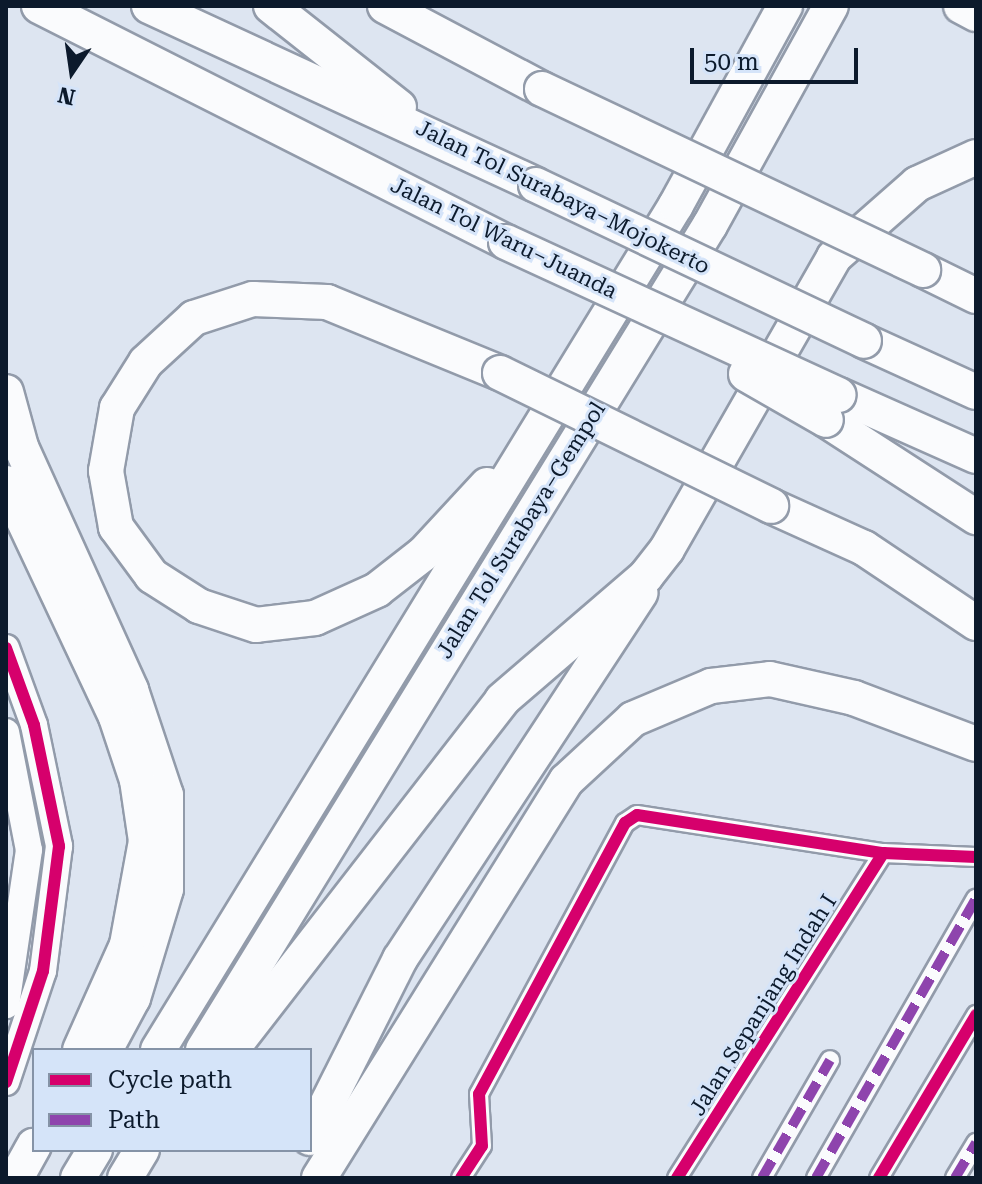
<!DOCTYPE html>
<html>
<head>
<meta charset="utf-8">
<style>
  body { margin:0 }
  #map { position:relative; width:982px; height:1184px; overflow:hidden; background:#dde5f1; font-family:"Roboto Serif",serif }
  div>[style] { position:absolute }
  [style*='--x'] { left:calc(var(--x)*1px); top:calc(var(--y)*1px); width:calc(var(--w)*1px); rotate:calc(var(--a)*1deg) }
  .roads { filter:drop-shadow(2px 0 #929baa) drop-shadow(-2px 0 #929baa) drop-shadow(0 2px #929baa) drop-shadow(0 -2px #929baa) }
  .street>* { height:18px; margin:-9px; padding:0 9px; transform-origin:9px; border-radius:9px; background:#fafbfd }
  .secondary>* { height:26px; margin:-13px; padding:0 13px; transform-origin:13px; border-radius:13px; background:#fafbfd }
  .highway>* { height:34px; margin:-17px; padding:0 17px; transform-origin:17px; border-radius:17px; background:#fafbfd }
  .bridges { filter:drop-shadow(2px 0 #929baa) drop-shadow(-2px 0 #929baa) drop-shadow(0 2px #929baa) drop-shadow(0 -2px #929baa) }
  .highway-bridge>* { height:34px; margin:-17px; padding:0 17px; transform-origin:17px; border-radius:17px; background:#fafbfd }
  .quiet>* { height:10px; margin-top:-5px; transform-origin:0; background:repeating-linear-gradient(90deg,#8e44ad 0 20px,transparent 0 30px) }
  .cycleway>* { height:12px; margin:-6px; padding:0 6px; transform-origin:6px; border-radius:6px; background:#d6006c }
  span { translate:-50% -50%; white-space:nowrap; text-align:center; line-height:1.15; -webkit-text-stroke:6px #d5e4f9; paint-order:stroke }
  .street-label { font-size:22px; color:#0c1a2c }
  .frame { position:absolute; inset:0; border:8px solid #0c1a2c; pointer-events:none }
  .legend { position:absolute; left:32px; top:1048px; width:280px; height:104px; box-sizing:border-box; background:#d5e4f9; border:2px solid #8593a7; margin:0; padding:10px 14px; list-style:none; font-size:24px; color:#0c1a2c }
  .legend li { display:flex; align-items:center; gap:16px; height:40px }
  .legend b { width:40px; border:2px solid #8593a7 }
  .north { position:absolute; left:32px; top:32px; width:80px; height:80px; -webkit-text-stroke:6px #d5e4f9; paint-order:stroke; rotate:193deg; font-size:22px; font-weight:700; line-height:32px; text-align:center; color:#0c1a2c }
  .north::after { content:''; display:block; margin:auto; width:28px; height:36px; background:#0c1a2c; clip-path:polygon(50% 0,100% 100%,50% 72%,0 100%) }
  .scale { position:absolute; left:690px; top:48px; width:168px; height:36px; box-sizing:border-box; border:4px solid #0c1a2c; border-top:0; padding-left:10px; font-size:24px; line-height:28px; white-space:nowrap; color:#0c1a2c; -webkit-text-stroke:6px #d5e4f9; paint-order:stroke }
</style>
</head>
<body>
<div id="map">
  <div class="roads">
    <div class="street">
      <i style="--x:461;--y:1178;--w:38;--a:-57"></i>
      <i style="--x:482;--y:1146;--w:52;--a:-93.3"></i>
      <i style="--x:479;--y:1094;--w:308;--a:-61.7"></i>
      <i style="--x:625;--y:823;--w:14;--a:-34"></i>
      <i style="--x:637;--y:815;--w:249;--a:8.8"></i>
      <i style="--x:883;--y:853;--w:93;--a:2.5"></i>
      <i style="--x:677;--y:1178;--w:385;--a:-57.6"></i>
      <i style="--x:762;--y:1178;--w:136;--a:-60"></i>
      <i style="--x:816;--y:1178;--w:322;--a:-60.2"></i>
      <i style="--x:879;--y:1178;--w:190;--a:-59.2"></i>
      <i style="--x:955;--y:1178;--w:41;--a:-59"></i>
    </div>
    <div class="secondary">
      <i style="--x:6;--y:648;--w:82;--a:70"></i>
      <i style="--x:34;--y:725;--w:124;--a:78.3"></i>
      <i style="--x:59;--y:846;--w:126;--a:97.3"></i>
      <i style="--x:43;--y:971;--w:117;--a:108.4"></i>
      <i style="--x:6;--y:732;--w:120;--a:79"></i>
      <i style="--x:29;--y:850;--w:157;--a:98.4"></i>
    </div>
    <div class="highway">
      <i style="--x:39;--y:6;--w:523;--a:26.81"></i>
      <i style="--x:149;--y:6;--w:426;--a:24.8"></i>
      <i style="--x:271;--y:6;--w:163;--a:38.3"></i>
      <i style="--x:385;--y:6;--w:178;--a:27.9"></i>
      <i style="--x:961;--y:6;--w:17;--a:28"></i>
      <i style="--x:923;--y:270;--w:59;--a:26.1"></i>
      <i style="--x:864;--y:341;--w:123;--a:24.5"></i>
      <i style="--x:6;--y:392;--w:57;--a:74.7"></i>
      <i style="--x:21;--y:447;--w:267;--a:65.6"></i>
      <i style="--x:131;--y:690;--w:111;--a:71.6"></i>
      <i style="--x:166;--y:795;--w:94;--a:90"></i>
      <i style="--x:166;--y:889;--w:114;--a:106.8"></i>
      <i style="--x:133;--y:998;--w:59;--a:118.3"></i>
      <i style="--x:839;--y:395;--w:150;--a:24"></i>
      <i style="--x:826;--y:420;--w:179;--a:32.9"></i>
      <i style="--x:6;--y:483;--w:259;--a:64.8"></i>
      <i style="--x:116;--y:717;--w:66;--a:71.6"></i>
      <i style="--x:137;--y:780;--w:62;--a:81.6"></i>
      <i style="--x:146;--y:841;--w:106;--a:100.4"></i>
      <i style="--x:127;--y:945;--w:115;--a:114.1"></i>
      <i style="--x:487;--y:485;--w:94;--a:132.8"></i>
      <i style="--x:423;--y:554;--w:58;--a:142"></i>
      <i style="--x:377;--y:590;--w:68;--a:155.7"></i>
      <i style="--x:315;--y:618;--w:59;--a:173.2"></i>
      <i style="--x:256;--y:625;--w:60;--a:-161.6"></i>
      <i style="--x:199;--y:606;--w:56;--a:-147.4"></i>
      <i style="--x:152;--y:576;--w:61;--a:-126.3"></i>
      <i style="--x:116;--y:527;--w:57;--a:-100.1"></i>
      <i style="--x:106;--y:471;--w:64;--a:-80.1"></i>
      <i style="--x:117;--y:408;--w:54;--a:-57.8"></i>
      <i style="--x:146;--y:362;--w:65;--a:-42.5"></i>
      <i style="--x:194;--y:318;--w:62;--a:-17.9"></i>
      <i style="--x:253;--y:299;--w:74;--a:2.3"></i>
      <i style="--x:327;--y:302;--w:187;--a:22.3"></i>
      <i style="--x:771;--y:506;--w:102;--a:24.3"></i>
      <i style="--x:864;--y:548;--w:135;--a:33.8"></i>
      <i style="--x:158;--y:1050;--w:991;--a:-58.49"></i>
      <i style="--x:676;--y:205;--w:227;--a:-61.3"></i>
      <i style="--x:203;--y:1050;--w:968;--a:-58.43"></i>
      <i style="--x:710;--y:225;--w:250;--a:-61.1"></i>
      <i style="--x:231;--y:1050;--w:443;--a:-52.2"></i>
      <i style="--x:502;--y:700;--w:190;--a:-40.7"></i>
      <i style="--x:646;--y:576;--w:34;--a:-52"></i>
      <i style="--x:667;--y:549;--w:336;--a:-60.2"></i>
      <i style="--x:834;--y:257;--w:111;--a:-41.3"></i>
      <i style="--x:917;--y:184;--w:65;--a:-24.6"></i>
      <i style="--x:310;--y:1138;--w:200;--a:-63.3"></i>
      <i style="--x:400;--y:959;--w:438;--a:-56.7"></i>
      <i style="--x:16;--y:1178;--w:37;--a:-61"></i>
      <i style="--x:78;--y:1178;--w:33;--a:-59"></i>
      <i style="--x:125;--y:1178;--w:33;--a:-59"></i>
      <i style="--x:319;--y:1178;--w:468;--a:-58.1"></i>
      <i style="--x:566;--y:781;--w:91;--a:-42.8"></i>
      <i style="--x:633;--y:719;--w:85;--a:-22.9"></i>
      <i style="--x:711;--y:686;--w:59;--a:-6.8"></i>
      <i style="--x:770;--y:679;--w:86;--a:12.7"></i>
      <i style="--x:854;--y:698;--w:130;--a:20.7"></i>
    </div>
  </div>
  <div class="bridges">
    <div class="highway-bridge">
      <i style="--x:542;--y:89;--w:422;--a:25.4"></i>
      <i style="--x:536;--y:185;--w:363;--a:25.4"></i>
      <i style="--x:506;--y:242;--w:366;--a:24.7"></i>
      <i style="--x:500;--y:373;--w:302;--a:26.1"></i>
      <i style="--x:746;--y:374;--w:92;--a:29.9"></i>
    </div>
  </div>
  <div class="quiet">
    <i style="--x:762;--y:1178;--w:136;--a:-60"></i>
    <i style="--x:816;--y:1178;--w:322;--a:-60.2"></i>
    <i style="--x:955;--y:1178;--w:41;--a:-59"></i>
  </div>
  <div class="cycleway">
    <i style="--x:6;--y:648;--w:82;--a:70"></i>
    <i style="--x:34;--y:725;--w:124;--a:78.3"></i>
    <i style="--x:59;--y:846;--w:126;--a:97.3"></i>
    <i style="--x:43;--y:971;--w:117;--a:108.4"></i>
    <i style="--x:461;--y:1178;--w:38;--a:-57"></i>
    <i style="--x:482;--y:1146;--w:52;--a:-93.3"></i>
    <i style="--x:479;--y:1094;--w:308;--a:-61.7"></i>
    <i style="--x:625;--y:823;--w:14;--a:-34"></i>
    <i style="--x:637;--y:815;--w:249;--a:8.8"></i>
    <i style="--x:883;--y:853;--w:93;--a:2.5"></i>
    <i style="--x:677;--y:1178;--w:385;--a:-57.6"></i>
    <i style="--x:879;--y:1178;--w:190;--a:-59.2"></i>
  </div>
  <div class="street-label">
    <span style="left:563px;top:197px;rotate:26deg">Jalan Tol Surabaya–Mojokerto</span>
    <span style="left:504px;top:238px;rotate:26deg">Jalan Tol Waru–Juanda</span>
    <span style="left:521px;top:530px;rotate:-58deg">Jalan Tol Surabaya–Gempol</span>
    <span style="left:763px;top:1005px;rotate:-58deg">Jalan Sepanjang Indah I</span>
  </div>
  <div class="frame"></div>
  <ul class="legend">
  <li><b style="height:10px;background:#d6006c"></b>Cycle path</li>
  <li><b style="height:10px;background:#8e44ad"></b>Path</li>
  </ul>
  <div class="north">N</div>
  <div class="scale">50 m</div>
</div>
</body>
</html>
